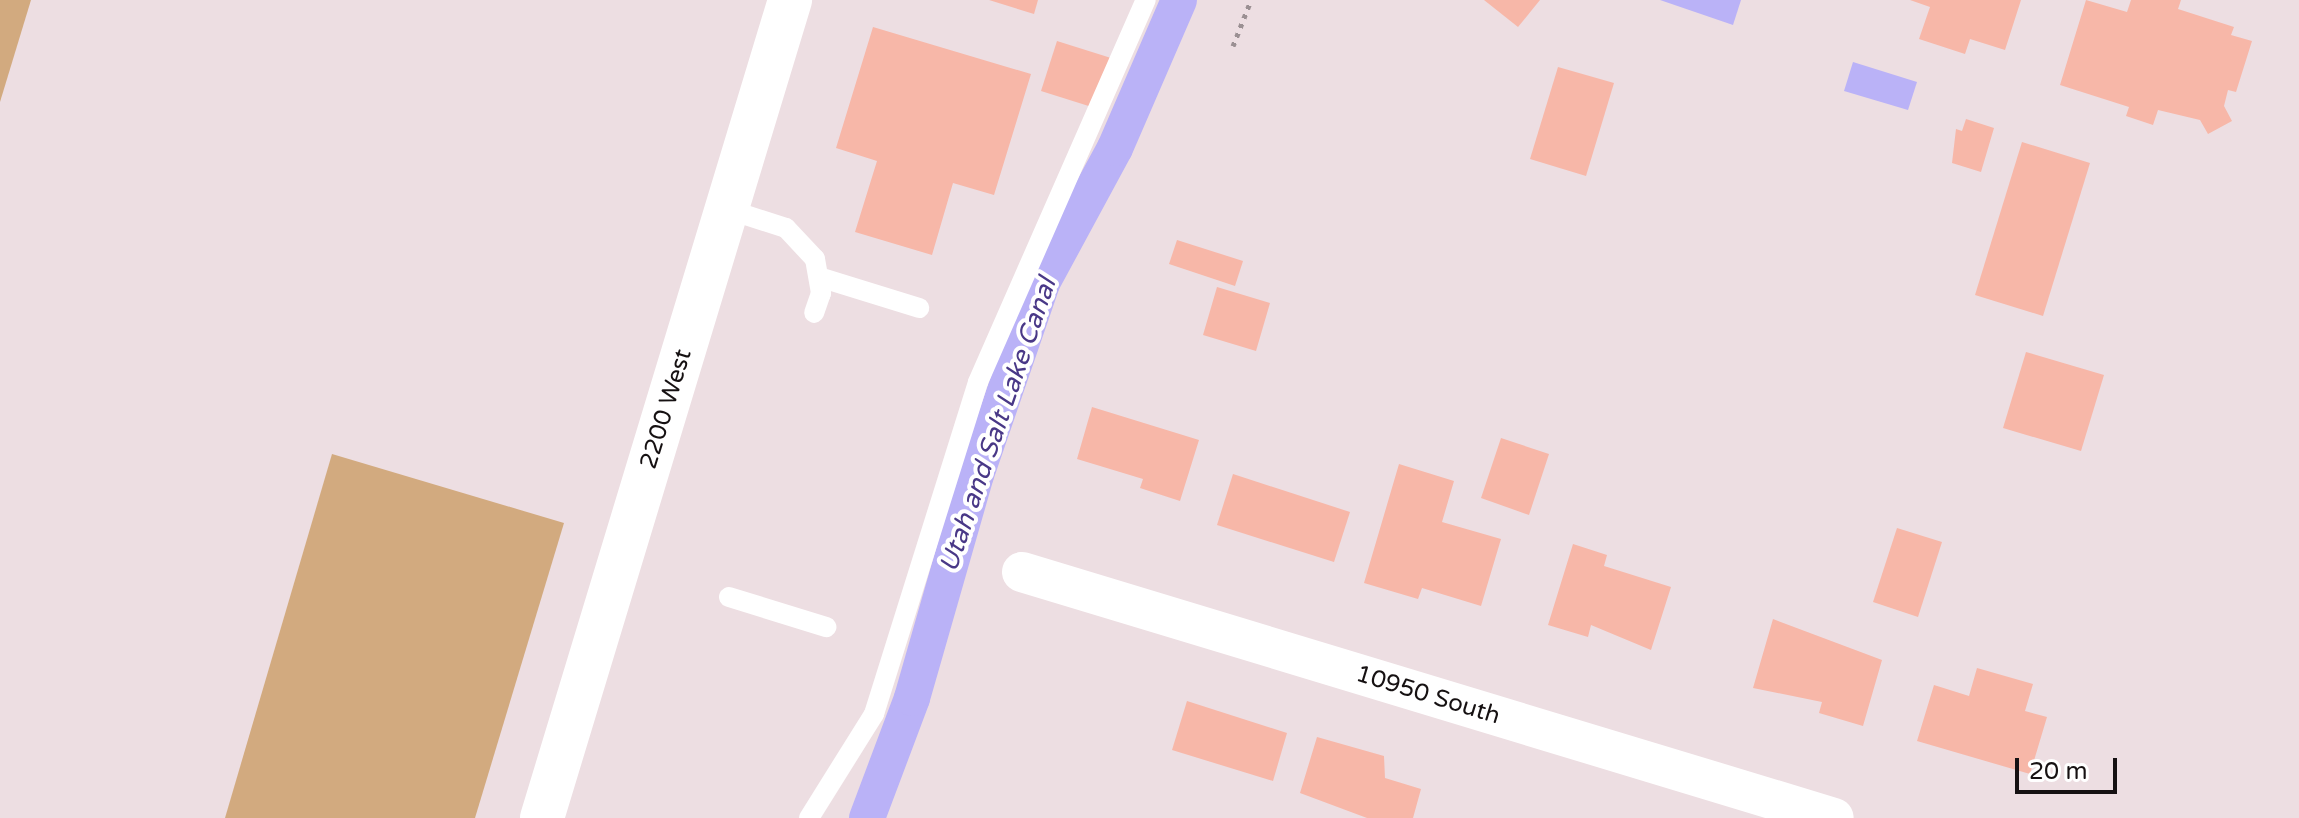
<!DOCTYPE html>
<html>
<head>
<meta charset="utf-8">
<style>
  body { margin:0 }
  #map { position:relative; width:2299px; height:818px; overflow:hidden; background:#eddee2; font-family:"Varela Round",sans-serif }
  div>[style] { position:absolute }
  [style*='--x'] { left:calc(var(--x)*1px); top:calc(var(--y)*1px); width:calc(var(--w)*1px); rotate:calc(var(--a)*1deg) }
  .green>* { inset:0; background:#d2aa7f }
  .water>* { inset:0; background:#bab2f7 }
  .canal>* { height:36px; margin:-18px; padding:0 18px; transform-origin:18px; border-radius:18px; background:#bab2f7 }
  .building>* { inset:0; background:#f7b7a8 }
  .path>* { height:5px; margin-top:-2.5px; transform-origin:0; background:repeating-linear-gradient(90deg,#9b9093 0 4px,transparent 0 10px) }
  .service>* { height:20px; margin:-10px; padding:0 10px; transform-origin:10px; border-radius:10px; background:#fff }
  .minor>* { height:40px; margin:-20px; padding:0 20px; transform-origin:20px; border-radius:20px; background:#fff }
  .tertiary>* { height:44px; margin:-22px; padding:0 22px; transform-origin:22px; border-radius:22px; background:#fff }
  span { translate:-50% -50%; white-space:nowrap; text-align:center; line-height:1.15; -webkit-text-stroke:8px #fff; paint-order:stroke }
  .street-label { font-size:24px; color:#161112 }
  .water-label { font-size:26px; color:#493887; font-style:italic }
  .scale { position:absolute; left:2015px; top:758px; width:102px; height:36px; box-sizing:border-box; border:4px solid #161112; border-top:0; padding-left:10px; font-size:24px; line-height:28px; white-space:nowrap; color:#161112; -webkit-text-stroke:6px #fff; paint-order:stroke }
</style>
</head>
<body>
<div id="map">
  <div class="green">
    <i style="clip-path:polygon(0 0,31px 0,0 102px)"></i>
    <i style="clip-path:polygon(332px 454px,564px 523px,475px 818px,225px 818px)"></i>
  </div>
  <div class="water">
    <i style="clip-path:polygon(1660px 0,1741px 0,1733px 25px)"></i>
    <i style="clip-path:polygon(1853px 62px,1917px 82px,1908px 110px,1844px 91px)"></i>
  </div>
  <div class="canal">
    <i style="--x:867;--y:818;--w:128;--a:-69.4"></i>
    <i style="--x:912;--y:698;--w:232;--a:-74"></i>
    <i style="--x:976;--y:475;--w:203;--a:-71"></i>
    <i style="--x:1042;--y:283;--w:153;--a:-61.6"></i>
    <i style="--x:1115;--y:148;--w:161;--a:-66.6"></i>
  </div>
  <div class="building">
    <i style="clip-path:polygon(989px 0,1038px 0,1034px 14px)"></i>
    <i style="clip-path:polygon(1484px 0,1540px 0,1518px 27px)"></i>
    <i style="clip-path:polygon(1910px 0,2021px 0,2005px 50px,1970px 39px,1965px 54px,1919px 39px,1930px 7px)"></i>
    <i style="clip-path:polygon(2086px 0,2127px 12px,2131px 0,2181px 0,2178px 9px,2234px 27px,2231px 35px,2252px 41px,2236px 92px,2228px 90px,2224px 106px,2232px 121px,2208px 134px,2200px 120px,2158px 110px,2153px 125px,2126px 116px,2129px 107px,2060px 85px)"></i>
    <i style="clip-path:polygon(873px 27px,1031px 74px,994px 195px,953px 183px,932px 255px,855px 232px,877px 161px,836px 148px)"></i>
    <i style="clip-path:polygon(1057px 41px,1111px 58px,1095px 108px,1041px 91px)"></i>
    <i style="clip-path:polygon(1558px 67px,1614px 83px,1586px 176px,1530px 159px)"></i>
    <i style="clip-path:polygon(1966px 119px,1994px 128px,1981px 172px,1952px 163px,1956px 129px,1962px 131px)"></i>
    <i style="clip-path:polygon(2022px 142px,2090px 163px,2043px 316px,1975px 295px)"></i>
    <i style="clip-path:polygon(1177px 240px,1243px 261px,1235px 286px,1169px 264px)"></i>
    <i style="clip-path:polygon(1217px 287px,1270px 303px,1256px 351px,1203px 335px)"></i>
    <i style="clip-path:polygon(2026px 352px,2104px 375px,2081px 451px,2003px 428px)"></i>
    <i style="clip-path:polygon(1092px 407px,1199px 440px,1180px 501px,1140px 488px,1143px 479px,1077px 459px)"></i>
    <i style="clip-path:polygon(1501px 438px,1549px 454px,1529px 515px,1481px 498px)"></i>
    <i style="clip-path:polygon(1399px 464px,1454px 481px,1442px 522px,1501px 539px,1481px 606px,1422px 588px,1418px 599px,1364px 583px)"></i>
    <i style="clip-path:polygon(1233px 474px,1350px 512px,1334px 562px,1217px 525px)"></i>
    <i style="clip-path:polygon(1897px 528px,1942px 542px,1918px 617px,1873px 602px)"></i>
    <i style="clip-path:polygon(1573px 544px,1607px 555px,1604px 566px,1671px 587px,1651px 650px,1591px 625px,1588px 637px,1548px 625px)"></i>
    <i style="clip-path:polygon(1773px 619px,1882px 660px,1863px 726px,1819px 713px,1822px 702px,1753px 688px)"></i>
    <i style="clip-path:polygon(1977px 668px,2033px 684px,2025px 711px,2047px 717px,2030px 774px,1917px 741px,1934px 685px,1969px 696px)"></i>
    <i style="clip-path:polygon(1187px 701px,1287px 733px,1273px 781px,1172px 750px)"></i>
    <i style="clip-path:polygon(1317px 737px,1384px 756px,1385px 778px,1421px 789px,1413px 818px,1367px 818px,1300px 793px)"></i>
  </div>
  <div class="path">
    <i style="--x:1233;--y:46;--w:49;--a:-68.6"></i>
  </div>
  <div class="service">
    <i style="--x:727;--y:209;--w:62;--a:17.9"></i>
    <i style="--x:786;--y:228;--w:42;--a:46.9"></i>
    <i style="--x:815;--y:259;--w:35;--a:80"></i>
    <i style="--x:821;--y:293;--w:21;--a:109"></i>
    <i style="--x:819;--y:277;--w:105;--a:17.2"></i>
    <i style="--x:729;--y:597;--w:102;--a:17.2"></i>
    <i style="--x:809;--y:818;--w:123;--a:-58"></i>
    <i style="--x:874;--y:714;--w:348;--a:-72.6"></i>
    <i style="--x:978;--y:382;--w:417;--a:-66.3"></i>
  </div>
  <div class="minor">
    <i style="--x:1022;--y:572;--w:848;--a:16.85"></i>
  </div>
  <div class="tertiary">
    <i style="--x:542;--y:818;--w:855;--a:-73.13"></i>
  </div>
  <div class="street-label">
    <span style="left:666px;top:409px;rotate:-73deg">2200 West</span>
    <span style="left:1428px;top:695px;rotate:17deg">10950 South</span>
  </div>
  <div class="water-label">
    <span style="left:998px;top:425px;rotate:-71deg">Utah and Salt Lake Canal</span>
  </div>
  <div class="scale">20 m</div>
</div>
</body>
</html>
